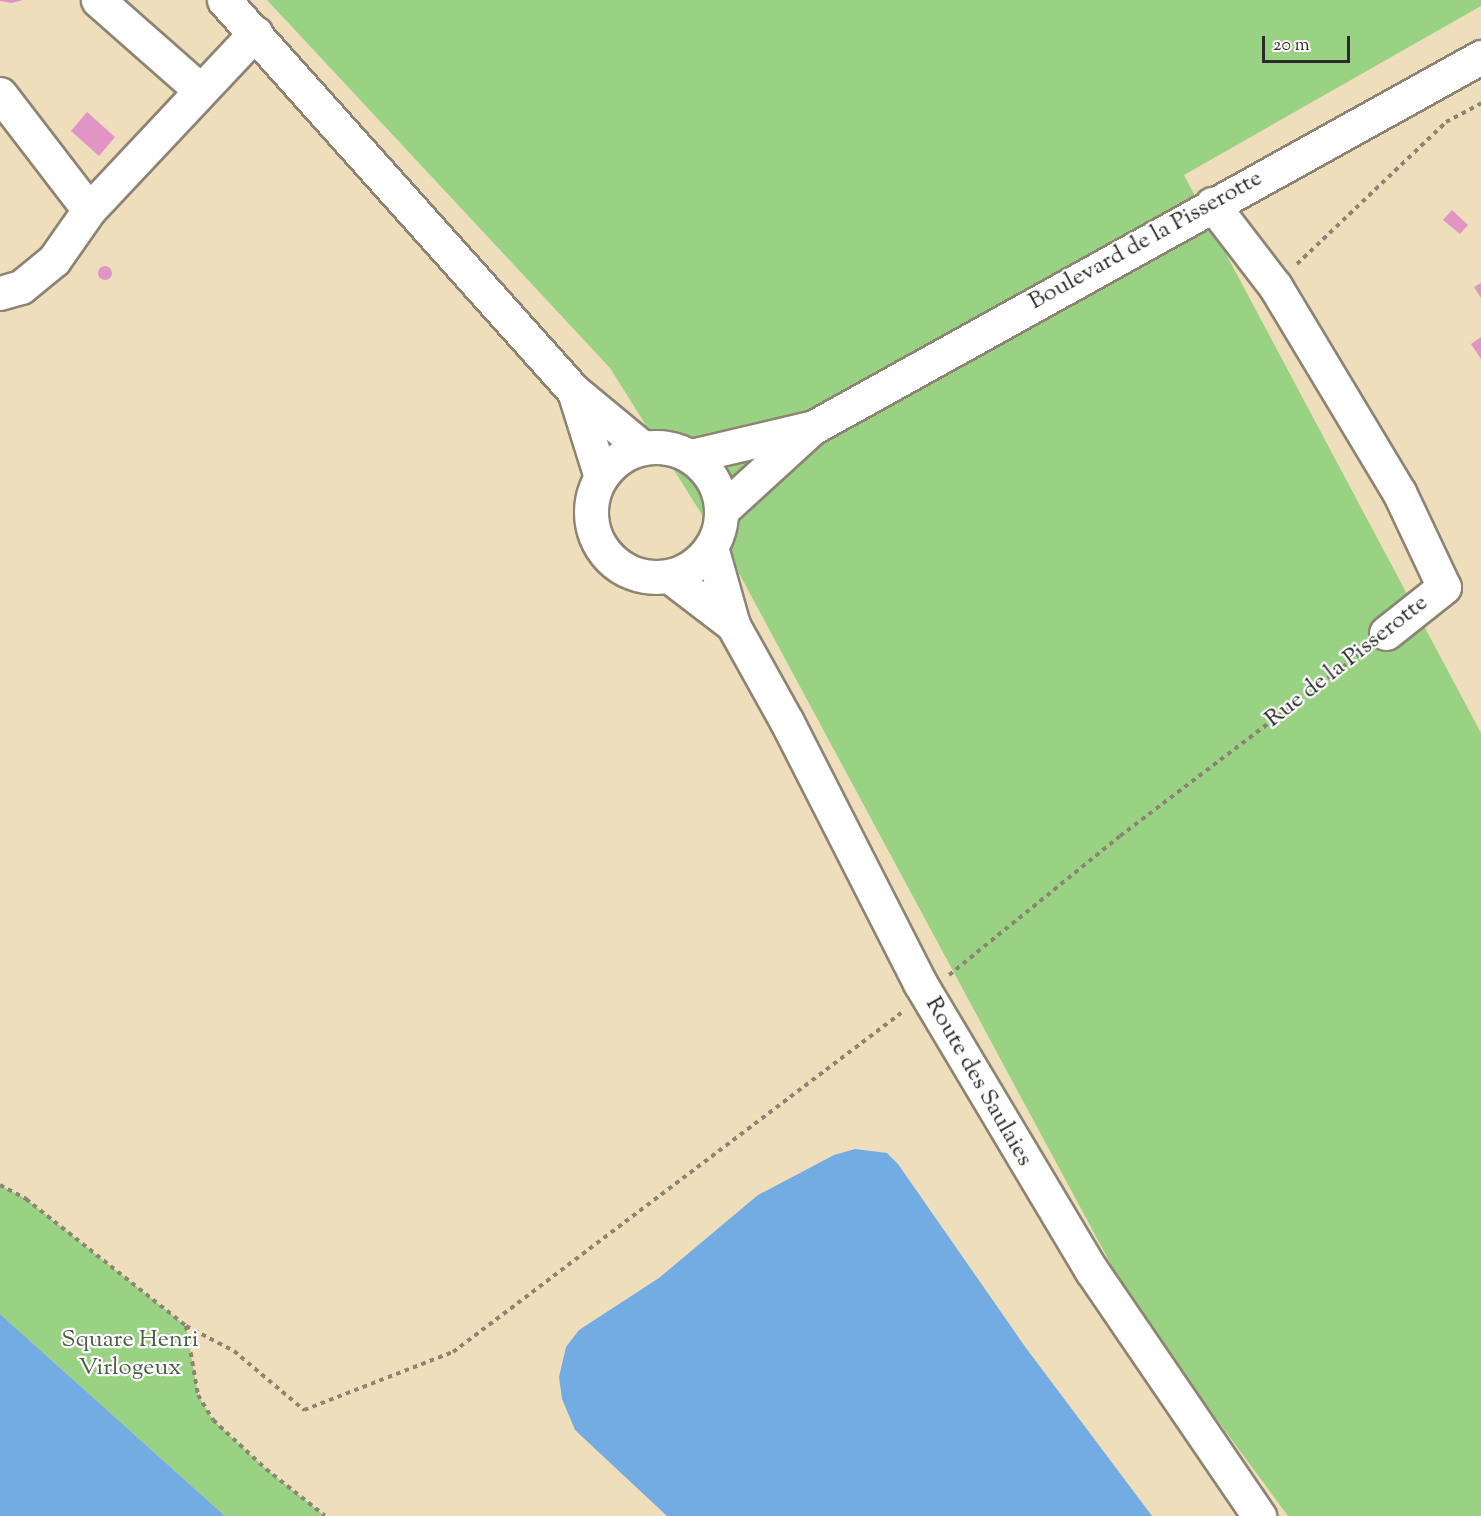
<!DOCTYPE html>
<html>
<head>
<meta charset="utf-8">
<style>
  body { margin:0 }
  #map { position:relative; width:1481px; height:1516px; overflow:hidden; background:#efdebc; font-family:"Sorts Mill Goudy",serif }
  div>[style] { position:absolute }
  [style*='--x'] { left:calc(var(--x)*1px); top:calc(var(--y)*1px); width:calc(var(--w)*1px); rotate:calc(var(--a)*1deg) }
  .green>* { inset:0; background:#9ad284 }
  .water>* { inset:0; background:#72ace2 }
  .building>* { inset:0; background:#e095c4 }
  .round { border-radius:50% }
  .path>* { height:4px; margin-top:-2px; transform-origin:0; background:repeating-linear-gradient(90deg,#8d8474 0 4.5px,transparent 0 9px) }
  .roads { filter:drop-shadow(2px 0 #8d8474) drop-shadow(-2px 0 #8d8474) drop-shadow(0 2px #8d8474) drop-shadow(0 -2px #8d8474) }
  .minor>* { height:33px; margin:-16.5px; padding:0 16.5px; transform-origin:16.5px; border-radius:16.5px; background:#fff }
  .minor>.ring { margin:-16.5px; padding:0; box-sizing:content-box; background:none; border:33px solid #fff; border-radius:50% }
  span { translate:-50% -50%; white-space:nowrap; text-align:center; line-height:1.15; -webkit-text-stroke:4.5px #fff; paint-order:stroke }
  .street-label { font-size:24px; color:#2b2b2b }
  .park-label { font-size:24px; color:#4c5d46 }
  .scale { position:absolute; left:1262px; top:36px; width:88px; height:27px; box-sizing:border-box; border:3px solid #2b2b2b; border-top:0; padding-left:8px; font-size:18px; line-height:21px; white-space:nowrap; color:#2b2b2b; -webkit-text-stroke:4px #fff; paint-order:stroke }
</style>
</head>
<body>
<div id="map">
  <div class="green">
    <i style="clip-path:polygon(267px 0,1481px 0,1481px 6px,1184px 175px,1481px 733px,1481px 1516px,1288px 1516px,1135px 1309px,741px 577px,610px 368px)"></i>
    <i style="clip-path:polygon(0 1185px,26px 1199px,186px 1326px,198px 1395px,213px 1420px,266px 1469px,325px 1516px,225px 1516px,0 1314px)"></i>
  </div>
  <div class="water">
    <i style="clip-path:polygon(855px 1149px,887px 1153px,898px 1164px,1026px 1348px,1152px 1516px,667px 1516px,575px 1430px,562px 1399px,559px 1377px,566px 1347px,579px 1330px,659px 1278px,758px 1195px,834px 1155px)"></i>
    <i style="clip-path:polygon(0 1314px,225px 1516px,0 1516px)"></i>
  </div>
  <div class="building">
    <i style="clip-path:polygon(23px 0,12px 3px,0 1px,0 0)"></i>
    <i style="clip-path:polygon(87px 112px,115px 137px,99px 156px,71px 131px)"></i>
    <i style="clip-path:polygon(1452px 210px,1468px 225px,1460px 234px,1443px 220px)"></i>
    <i class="round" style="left:98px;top:266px;width:14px;height:14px"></i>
    <i style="clip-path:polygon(1481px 283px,1481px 298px,1474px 287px)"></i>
    <i style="clip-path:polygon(1481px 337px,1481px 359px,1471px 344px)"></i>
  </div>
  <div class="path">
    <i style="--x:1297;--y:264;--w:206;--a:-43.6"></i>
    <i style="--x:1446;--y:122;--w:40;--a:-28"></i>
    <i style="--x:949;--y:975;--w:220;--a:-39.1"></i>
    <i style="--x:1120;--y:836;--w:304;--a:-37.2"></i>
    <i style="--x:0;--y:1185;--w:30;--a:28"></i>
    <i style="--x:26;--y:1199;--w:204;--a:38.4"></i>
    <i style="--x:186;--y:1326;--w:70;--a:80.1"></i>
    <i style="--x:198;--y:1395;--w:29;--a:59"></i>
    <i style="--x:213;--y:1420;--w:72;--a:42.8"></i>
    <i style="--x:266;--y:1469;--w:75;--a:38.5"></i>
    <i style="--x:186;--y:1326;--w:54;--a:27.5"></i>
    <i style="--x:234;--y:1351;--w:92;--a:40.1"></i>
    <i style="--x:304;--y:1410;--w:160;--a:-21.3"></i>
    <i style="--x:453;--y:1352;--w:562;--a:-37.11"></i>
  </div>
  <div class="roads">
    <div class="minor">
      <i style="--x:98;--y:0;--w:136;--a:41.4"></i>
      <i style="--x:224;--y:0;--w:525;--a:48.17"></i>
      <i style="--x:574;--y:391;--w:89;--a:39.6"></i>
      <i style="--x:0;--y:94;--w:146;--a:52.5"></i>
      <i style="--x:89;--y:210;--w:243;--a:-46.8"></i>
      <i style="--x:1212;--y:204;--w:103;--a:52.5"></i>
      <i style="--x:1275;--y:286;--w:240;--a:59"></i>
      <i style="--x:1399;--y:492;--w:105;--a:64.7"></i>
      <i style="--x:1444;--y:587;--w:74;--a:141.6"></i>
      <i style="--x:0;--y:293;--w:22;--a:-16"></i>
      <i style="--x:21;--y:287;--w:43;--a:-39.3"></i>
      <i style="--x:54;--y:260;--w:61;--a:-55"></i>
      <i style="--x:574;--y:391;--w:90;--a:72.6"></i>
      <i class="ring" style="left:591px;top:447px;width:97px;height:97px"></i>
      <i style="--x:691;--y:456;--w:122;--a:-13.2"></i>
      <i style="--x:721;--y:511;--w:123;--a:-42.4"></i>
      <i style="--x:812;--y:428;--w:765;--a:-29.01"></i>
      <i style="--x:711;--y:547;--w:81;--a:74.2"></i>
      <i style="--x:733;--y:625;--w:111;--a:60.9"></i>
      <i style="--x:787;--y:722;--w:293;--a:63"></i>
      <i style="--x:920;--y:983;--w:335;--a:59.2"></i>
      <i style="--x:1092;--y:1271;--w:297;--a:55.7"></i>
      <i style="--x:669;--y:576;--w:81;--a:37.4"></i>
    </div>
  </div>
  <div class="street-label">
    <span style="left:1146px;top:241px;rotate:-29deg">Boulevard de la Pisserotte</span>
    <span style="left:1347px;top:662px;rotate:-38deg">Rue de la Pisserotte</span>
    <span style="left:978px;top:1082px;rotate:60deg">Route des Saulaies</span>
  </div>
  <div class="park-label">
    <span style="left:130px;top:1355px">Square Henri<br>Virlogeux</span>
  </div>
  <div class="scale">20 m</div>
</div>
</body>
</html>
